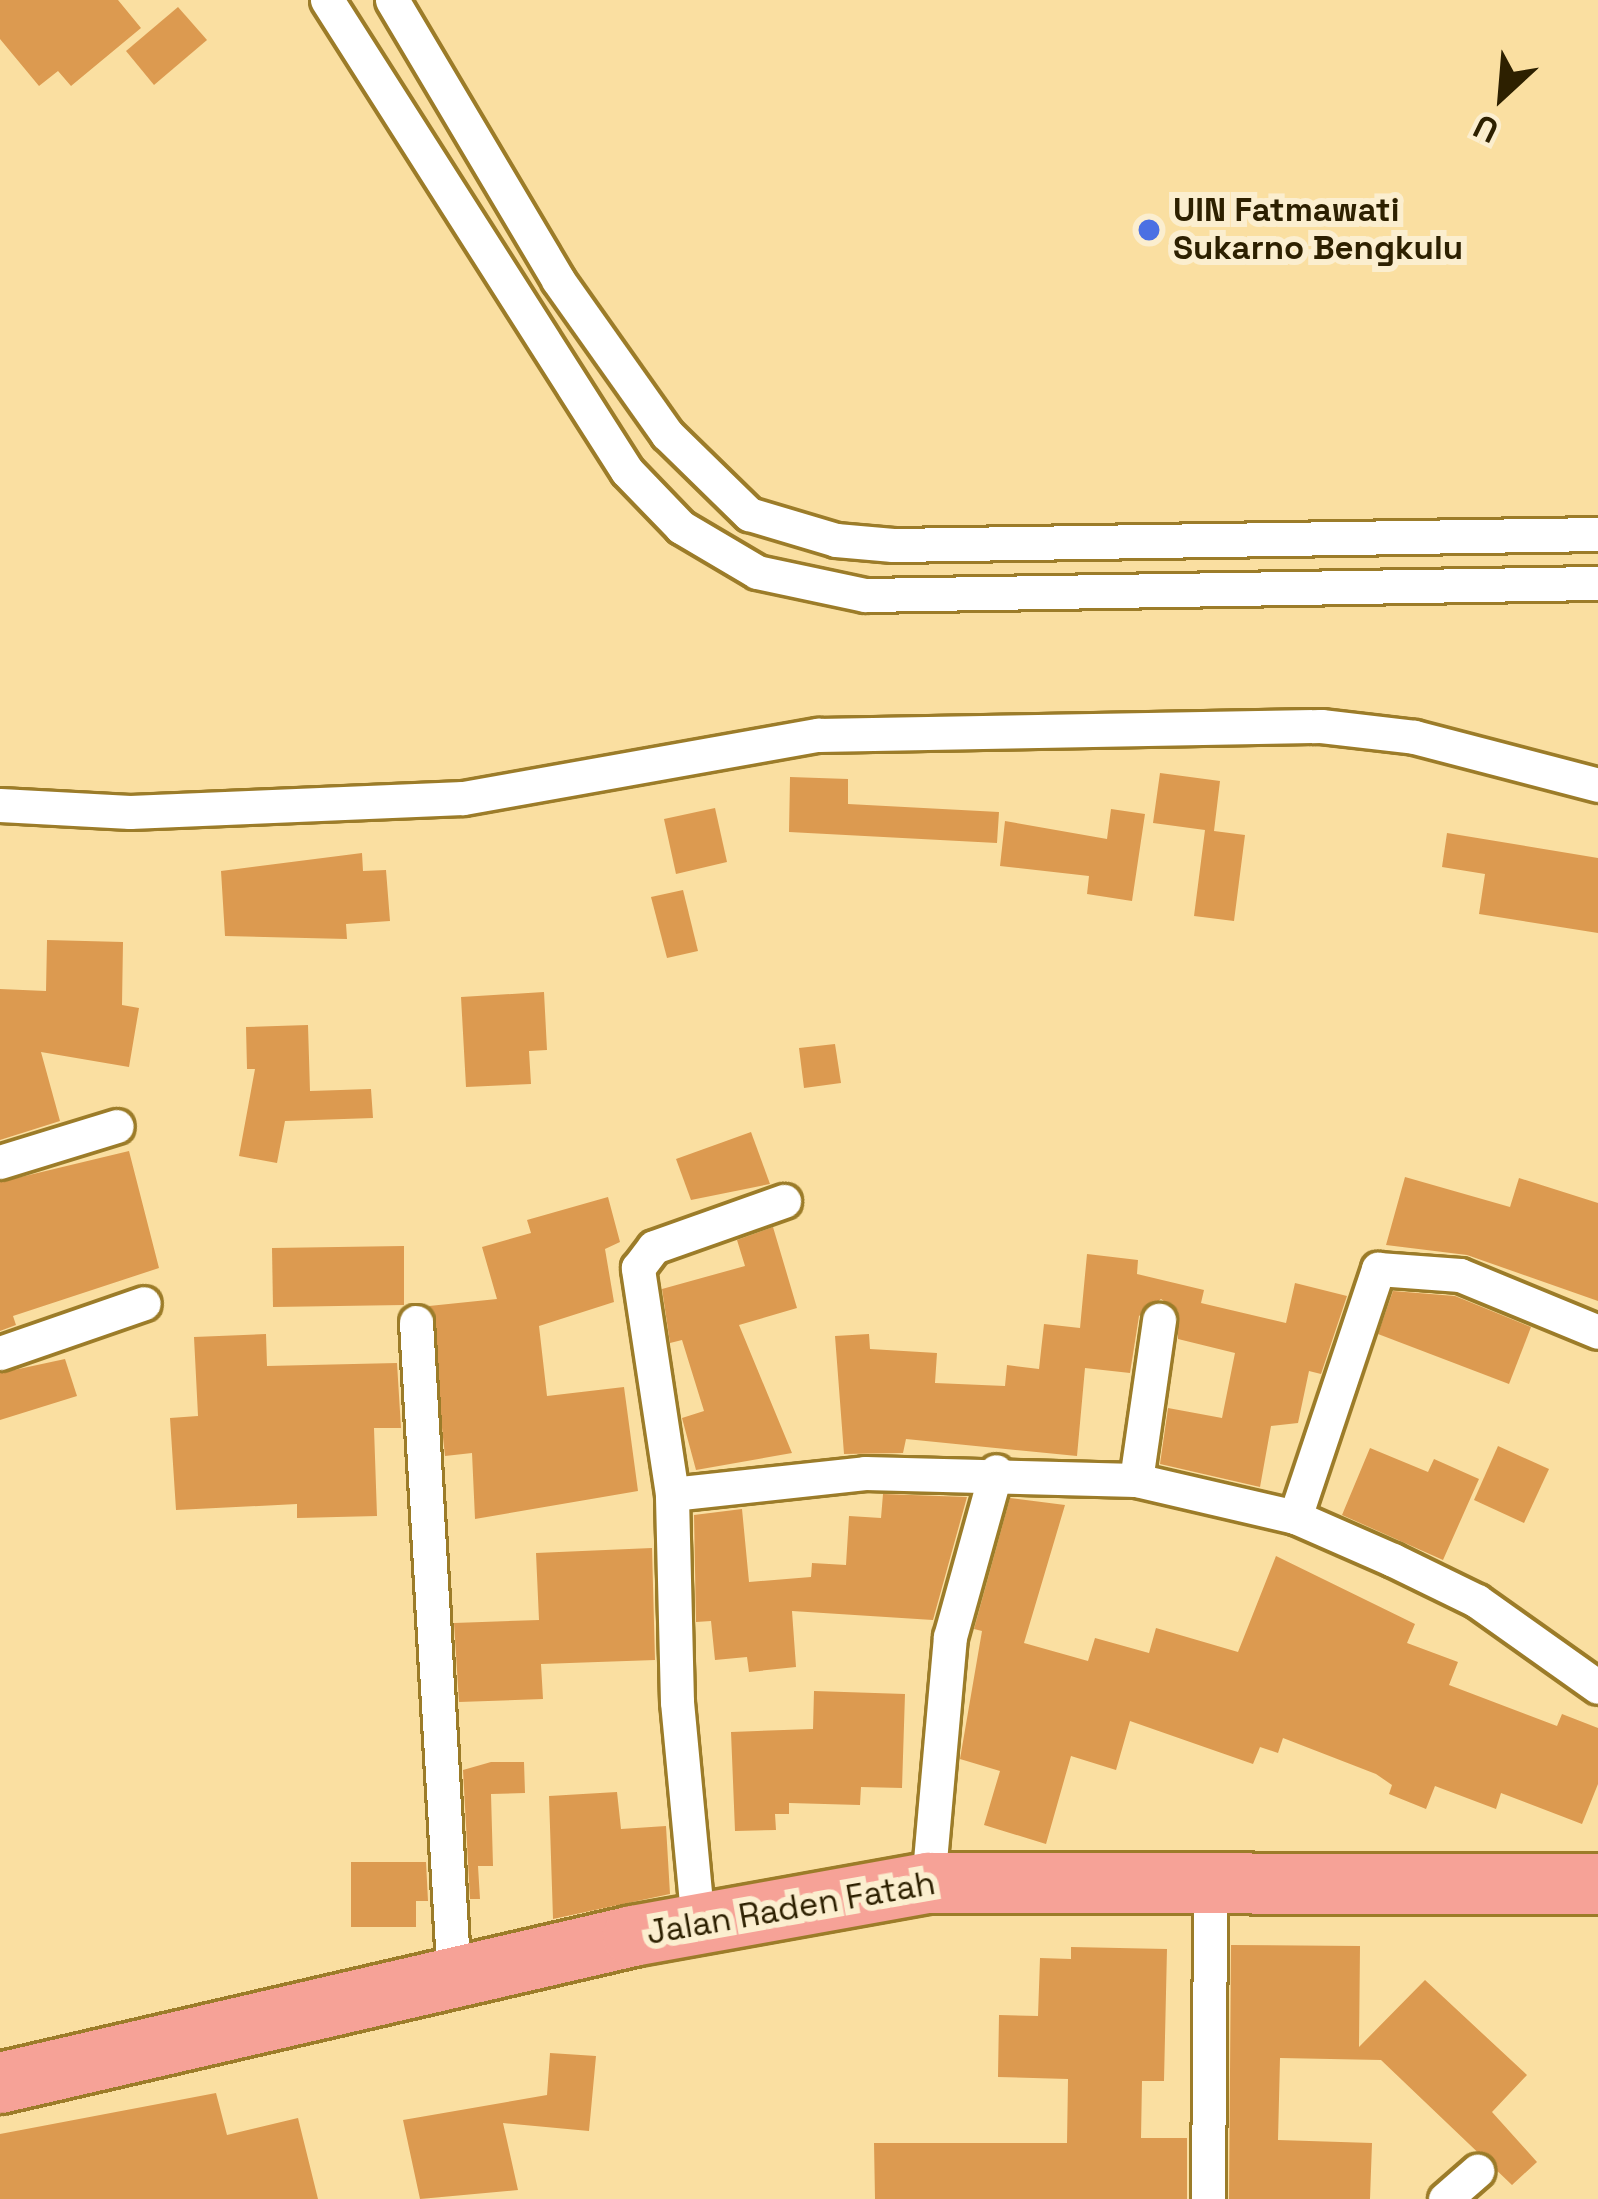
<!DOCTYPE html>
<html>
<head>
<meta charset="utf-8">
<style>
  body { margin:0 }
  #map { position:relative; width:1598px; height:2199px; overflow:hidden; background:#fadfa1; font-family:"Space Grotesk",sans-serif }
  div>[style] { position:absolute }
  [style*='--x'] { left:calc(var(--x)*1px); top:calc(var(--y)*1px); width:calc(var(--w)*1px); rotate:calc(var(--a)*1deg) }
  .building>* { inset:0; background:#dc9a50 }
  .roads { filter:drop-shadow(3px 0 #9c7c29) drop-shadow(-3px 0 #9c7c29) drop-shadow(0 3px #9c7c29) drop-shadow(0 -3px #9c7c29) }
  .street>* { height:33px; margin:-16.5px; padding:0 16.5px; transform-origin:16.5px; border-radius:16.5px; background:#fff }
  .highway>* { height:60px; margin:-30px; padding:0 30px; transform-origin:30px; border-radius:30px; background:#f6a297 }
  .dots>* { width:33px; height:33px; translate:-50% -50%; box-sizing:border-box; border:6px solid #fbeecf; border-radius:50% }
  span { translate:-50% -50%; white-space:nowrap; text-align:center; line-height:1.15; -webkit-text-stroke:12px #fbeecf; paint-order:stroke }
  .poi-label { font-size:33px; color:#2d2000; font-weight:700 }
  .left { translate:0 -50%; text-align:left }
  .street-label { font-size:33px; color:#2d2000 }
  .north { position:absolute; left:1442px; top:36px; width:120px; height:120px; -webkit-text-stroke:9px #fbeecf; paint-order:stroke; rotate:206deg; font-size:33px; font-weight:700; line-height:48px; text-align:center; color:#2d2000 }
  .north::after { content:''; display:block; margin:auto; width:42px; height:54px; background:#2d2000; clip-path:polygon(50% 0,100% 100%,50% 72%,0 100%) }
</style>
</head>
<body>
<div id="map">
  <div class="building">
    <i style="clip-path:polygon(0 0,118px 0,141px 28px,71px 86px,58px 71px,39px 86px,0 39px)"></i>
    <i style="clip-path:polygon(178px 7px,207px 40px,154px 85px,126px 51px)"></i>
    <i style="clip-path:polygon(1160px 773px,1220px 781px,1214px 831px,1245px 835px,1234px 921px,1194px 916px,1205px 830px,1153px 823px)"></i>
    <i style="clip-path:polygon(790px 777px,848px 779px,848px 804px,999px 812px,997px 843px,789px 832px)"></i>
    <i style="clip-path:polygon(715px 808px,727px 862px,676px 874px,664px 819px)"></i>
    <i style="clip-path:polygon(1111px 809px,1145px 814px,1132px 901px,1087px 894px,1089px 876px,1000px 866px,1005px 821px,1107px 839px)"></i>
    <i style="clip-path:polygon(1447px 833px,1598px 858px,1598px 933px,1479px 914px,1485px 874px,1442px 867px)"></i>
    <i style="clip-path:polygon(362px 853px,363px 871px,386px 870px,390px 921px,346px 924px,347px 939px,225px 936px,221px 871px)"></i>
    <i style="clip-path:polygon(683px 890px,698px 951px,667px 958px,651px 897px)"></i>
    <i style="clip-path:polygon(47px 940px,123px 942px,122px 1005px,139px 1008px,129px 1067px,41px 1052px,60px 1121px,0 1140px,0 989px,46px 991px)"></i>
    <i style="clip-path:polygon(544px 992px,547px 1050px,529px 1051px,531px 1084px,466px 1087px,461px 997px)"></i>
    <i style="clip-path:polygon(308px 1025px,310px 1091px,371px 1089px,373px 1118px,285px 1121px,277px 1163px,239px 1156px,255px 1069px,247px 1069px,246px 1027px)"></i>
    <i style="clip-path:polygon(835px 1044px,841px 1083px,804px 1088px,799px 1048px)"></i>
    <i style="clip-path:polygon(751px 1132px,770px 1184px,691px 1200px,676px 1159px)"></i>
    <i style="clip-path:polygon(129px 1151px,159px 1268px,13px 1316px,16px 1325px,0 1331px,0 1182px)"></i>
    <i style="clip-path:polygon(1405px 1177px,1510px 1207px,1519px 1178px,1598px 1203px,1598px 1301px,1467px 1255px,1386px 1245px)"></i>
    <i style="clip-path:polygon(608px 1197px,620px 1242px,605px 1249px,614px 1302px,539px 1326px,547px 1396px,624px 1387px,638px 1491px,475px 1519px,472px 1453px,445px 1456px,429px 1306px,497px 1299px,482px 1247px,531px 1233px,527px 1220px)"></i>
    <i style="clip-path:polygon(773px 1227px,797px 1308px,739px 1325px,792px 1453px,696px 1470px,682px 1418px,704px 1411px,682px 1340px,670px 1343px,662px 1289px,745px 1266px,737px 1240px)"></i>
    <i style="clip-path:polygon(404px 1246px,404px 1305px,273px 1307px,272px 1248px)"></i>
    <i style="clip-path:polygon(1087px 1254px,1138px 1260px,1137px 1274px,1204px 1290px,1201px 1303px,1286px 1323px,1295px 1283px,1347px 1296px,1321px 1374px,1309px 1371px,1298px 1423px,1271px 1426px,1260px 1487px,1160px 1464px,1168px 1408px,1222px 1418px,1235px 1353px,1178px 1339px,1178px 1311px,1161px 1299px,1139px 1316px,1130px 1373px,1085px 1368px,1077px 1456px,906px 1439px,903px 1453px,844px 1454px,835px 1336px,869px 1334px,870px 1349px,937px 1353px,935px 1383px,1005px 1386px,1007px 1365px,1039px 1369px,1044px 1324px,1080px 1328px)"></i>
    <i style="clip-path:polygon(1393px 1291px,1455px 1296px,1531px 1327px,1509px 1384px,1378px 1334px)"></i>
    <i style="clip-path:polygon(266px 1334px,267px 1366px,397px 1363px,401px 1428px,374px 1428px,377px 1516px,297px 1518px,297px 1504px,176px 1510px,170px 1418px,198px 1416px,194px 1337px)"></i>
    <i style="clip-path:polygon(65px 1359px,77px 1396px,0 1420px,0 1373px)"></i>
    <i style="clip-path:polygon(1498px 1446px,1549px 1469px,1524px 1523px,1474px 1500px)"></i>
    <i style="clip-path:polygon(1370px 1448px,1428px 1472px,1434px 1459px,1479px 1479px,1443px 1560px,1342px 1515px)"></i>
    <i style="clip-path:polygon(883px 1494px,967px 1497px,933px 1620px,792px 1611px,796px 1667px,749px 1672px,747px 1657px,715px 1660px,711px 1621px,696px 1622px,694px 1515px,742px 1509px,749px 1582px,811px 1577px,812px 1563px,846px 1565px,849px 1516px,881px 1518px)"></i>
    <i style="clip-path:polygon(1010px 1498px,1065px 1505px,1024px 1643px,1088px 1661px,1095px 1638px,1149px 1653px,1156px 1628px,1238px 1652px,1276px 1556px,1415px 1624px,1407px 1643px,1458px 1662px,1449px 1685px,1557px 1726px,1562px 1714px,1598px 1728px,1598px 1784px,1582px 1824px,1501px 1793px,1496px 1809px,1435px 1786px,1426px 1809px,1389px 1794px,1392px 1785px,1376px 1774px,1283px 1738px,1278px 1753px,1260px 1747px,1253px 1764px,1130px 1721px,1116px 1770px,1071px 1756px,1046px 1844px,984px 1825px,1000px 1771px,960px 1759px,982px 1631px,974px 1629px)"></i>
    <i style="clip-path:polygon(652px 1548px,655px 1660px,541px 1664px,543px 1699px,459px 1702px,454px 1623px,539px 1620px,536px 1553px)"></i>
    <i style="clip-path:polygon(814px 1691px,905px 1694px,902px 1788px,861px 1787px,860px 1805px,789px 1803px,789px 1814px,775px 1814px,776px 1830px,735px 1831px,731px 1732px,813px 1729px)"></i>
    <i style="clip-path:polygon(491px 1762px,524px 1762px,525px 1793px,491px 1794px,493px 1866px,478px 1866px,480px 1899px,470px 1899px,463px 1770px)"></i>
    <i style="clip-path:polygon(617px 1792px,621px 1829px,666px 1826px,670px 1894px,553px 1919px,549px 1796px)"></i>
    <i style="clip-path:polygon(351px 1862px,426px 1862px,428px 1901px,416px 1901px,416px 1927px,351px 1927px)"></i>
    <i style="clip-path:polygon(1231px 1945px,1360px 1946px,1359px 2047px,1425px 1980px,1527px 2075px,1492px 2112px,1537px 2162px,1512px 2185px,1381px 2060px,1280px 2058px,1278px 2140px,1372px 2143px,1370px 2199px,1229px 2199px)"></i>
    <i style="clip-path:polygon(1071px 1947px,1167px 1949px,1164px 2081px,1142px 2081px,1141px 2138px,1187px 2138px,1187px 2199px,875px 2199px,874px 2143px,1067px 2143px,1068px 2079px,998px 2077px,999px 2015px,1038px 2016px,1040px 1958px,1071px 1959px)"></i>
    <i style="clip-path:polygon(550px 2053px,596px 2056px,589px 2131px,503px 2123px,518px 2190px,420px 2199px,403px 2120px,547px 2095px)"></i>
    <i style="clip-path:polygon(216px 2093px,227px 2135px,298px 2118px,318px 2199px,0 2199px,0 2134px)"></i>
  </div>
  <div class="roads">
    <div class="street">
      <i style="--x:327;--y:0;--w:558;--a:57.51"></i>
      <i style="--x:627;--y:471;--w:78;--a:46"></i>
      <i style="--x:681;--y:527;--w:88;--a:30.6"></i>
      <i style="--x:757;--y:572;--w:110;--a:12"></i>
      <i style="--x:865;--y:595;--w:733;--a:-0.94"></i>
      <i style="--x:392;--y:0;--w:326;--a:59.3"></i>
      <i style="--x:558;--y:280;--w:189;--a:54.7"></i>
      <i style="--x:667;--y:434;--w:115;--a:44.3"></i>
      <i style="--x:749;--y:514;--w:91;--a:16.6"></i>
      <i style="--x:836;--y:540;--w:57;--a:5"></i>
      <i style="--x:893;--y:545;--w:705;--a:-0.89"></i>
      <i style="--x:0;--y:805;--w:130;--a:3.1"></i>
      <i style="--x:130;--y:812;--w:333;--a:-2.4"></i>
      <i style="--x:463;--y:798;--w:361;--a:-10.1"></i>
      <i style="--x:818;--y:735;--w:503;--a:-1.03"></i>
      <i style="--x:1321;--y:726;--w:94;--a:6.7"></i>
      <i style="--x:1414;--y:737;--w:190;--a:14.6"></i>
      <i style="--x:0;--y:1162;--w:122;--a:-17.1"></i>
      <i style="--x:416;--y:1322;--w:660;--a:86.7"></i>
      <i style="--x:0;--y:1353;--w:152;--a:-19.1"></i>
      <i style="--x:1136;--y:1480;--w:163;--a:13.1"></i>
      <i style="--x:1295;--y:1517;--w:107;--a:23.7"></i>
      <i style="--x:1393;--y:1560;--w:93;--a:26"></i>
      <i style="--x:1477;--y:1601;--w:148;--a:35.4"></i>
      <i style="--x:672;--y:1494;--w:194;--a:-6.2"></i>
      <i style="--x:865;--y:1473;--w:271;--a:1.5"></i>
      <i style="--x:1136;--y:1480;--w:162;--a:-81.8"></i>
      <i style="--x:1295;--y:1517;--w:262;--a:-71.5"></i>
      <i style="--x:1378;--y:1269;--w:82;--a:4.2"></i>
      <i style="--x:1460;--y:1275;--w:149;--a:22.4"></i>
      <i style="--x:928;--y:1883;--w:247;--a:-84.9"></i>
      <i style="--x:950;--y:1637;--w:172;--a:-74.5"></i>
      <i style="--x:698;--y:1924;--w:223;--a:-95.4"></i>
      <i style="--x:677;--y:1702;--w:208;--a:-91.4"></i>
      <i style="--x:672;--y:1494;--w:229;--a:-98.6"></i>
      <i style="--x:638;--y:1268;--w:26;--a:-53"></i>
      <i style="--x:654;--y:1247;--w:138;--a:-19.5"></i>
      <i style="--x:1208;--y:2199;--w:322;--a:-89.6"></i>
      <i style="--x:1445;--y:2199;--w:43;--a:-41.2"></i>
    </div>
    <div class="highway">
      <i style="--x:0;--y:2083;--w:650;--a:-13.07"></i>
      <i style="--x:633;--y:1936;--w:300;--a:-10.2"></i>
      <i style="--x:928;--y:1883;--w:670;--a:0.09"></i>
    </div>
  </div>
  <div class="dots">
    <i style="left:1149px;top:230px;background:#4b70e3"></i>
  </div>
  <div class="poi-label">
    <span class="left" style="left:1173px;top:230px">UIN Fatmawati<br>Sukarno Bengkulu</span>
  </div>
  <div class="street-label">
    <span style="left:791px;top:1909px;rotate:-10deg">Jalan Raden Fatah</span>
  </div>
  <div class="north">U</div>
</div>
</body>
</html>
